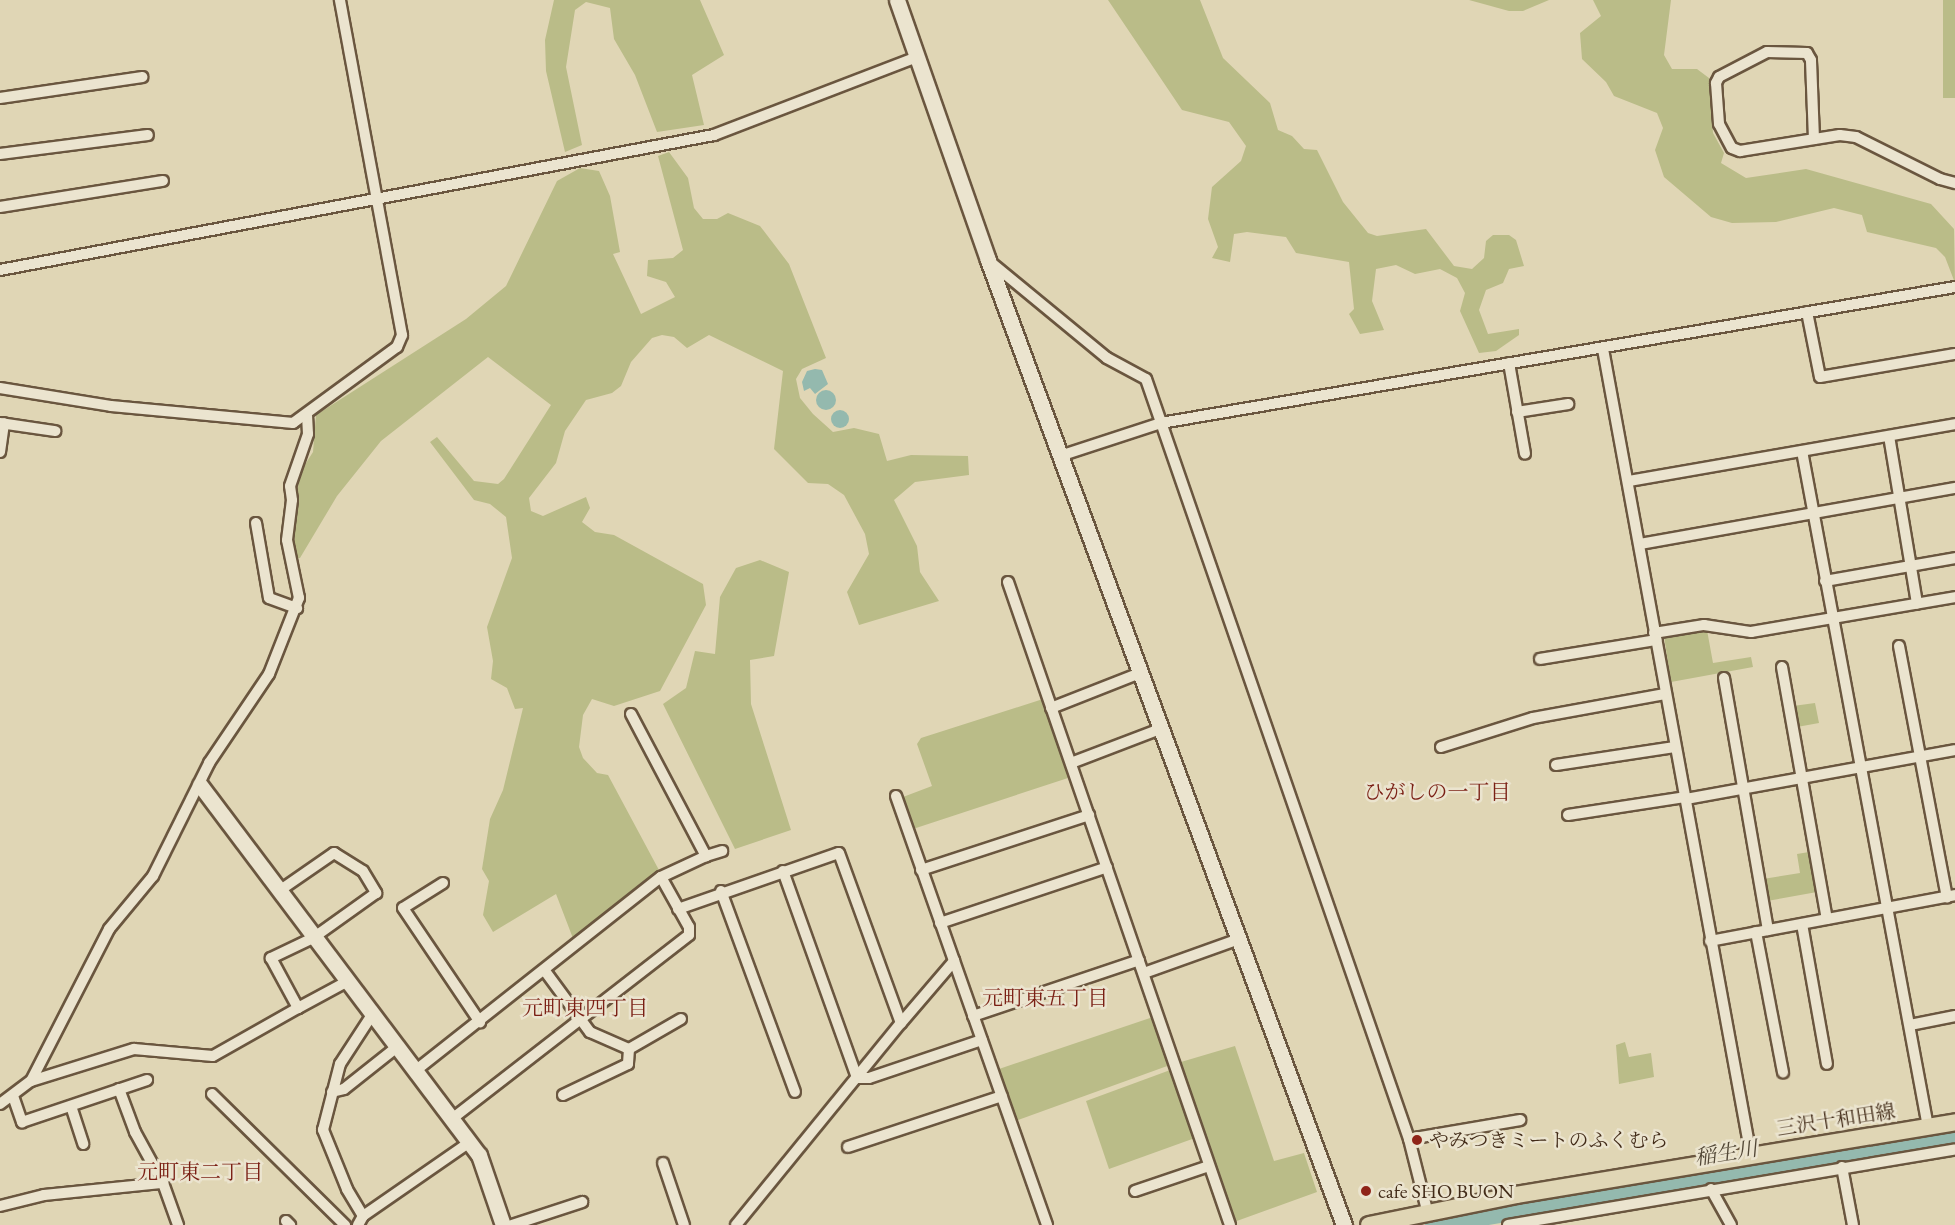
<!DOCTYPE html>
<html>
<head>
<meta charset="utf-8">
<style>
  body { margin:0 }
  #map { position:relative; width:1955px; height:1225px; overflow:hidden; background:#e0d6b5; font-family:"EB Garamond","Noto Serif JP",serif }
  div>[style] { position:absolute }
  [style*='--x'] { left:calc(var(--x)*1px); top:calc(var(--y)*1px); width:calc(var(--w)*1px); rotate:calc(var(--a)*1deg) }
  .green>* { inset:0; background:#babc88 }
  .water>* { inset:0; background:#94b9ae }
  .round { border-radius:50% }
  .river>* { height:18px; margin:-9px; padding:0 9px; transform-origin:9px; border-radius:9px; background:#94b9ae }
  .roads { filter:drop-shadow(2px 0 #6a563f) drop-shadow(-2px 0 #6a563f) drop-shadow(0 2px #6a563f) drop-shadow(0 -2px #6a563f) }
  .street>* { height:10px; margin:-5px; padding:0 5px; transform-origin:5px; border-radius:5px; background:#ebe4cf }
  .secondary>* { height:15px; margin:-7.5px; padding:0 7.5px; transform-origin:7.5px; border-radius:7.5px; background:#ebe4cf }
  .primary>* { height:16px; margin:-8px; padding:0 8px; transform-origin:8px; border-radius:8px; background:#e0d6b5 }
  .dots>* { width:16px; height:16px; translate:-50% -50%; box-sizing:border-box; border:3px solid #ebe4cf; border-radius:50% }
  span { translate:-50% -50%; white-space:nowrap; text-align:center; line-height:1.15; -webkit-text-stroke:5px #ebe4cf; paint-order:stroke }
  .street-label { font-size:20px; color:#422b18 }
  .poi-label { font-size:20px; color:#422b18 }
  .left { translate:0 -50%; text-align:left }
  .neighbourhood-label { font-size:21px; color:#7a1f14 }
  .water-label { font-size:21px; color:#524736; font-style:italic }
</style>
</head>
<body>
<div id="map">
  <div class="green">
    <i style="clip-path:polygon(554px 0,700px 0,724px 55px,692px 75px,704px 125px,657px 132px,635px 75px,614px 39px,610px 8px,586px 2px,575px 10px,566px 67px,582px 145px,565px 152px,546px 71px,545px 40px)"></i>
    <i style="clip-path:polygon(1108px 0,1200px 0,1223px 58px,1270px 103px,1278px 130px,1292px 136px,1304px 149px,1317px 150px,1343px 202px,1368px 233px,1377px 236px,1426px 229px,1454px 266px,1472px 269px,1484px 258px,1486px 241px,1493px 235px,1509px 235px,1516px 240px,1524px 266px,1509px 269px,1503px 283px,1486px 290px,1479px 310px,1488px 334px,1519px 329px,1519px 335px,1496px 351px,1479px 353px,1460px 311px,1465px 293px,1457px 278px,1440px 269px,1415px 274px,1396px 265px,1376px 269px,1372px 301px,1384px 330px,1360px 334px,1349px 314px,1354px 309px,1349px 262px,1296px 253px,1286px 237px,1247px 232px,1234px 234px,1230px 262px,1212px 258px,1218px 247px,1208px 219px,1212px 187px,1241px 161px,1246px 146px,1229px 122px,1182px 110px)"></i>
    <i style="clip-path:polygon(1469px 0,1549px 0,1523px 11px,1509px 11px)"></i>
    <i style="clip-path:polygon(1593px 0,1671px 0,1664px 55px,1672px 69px,1697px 69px,1709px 78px,1713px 133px,1724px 153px,1721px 163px,1746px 178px,1806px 169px,1931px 204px,1954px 229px,1955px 283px,1945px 257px,1936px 248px,1867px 232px,1862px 215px,1834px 208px,1776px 222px,1732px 223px,1711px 217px,1664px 177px,1655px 150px,1663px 128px,1657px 113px,1614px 96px,1606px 82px,1582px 59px,1580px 33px,1601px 16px)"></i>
    <i style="clip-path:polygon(1943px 0,1955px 0,1955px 98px,1943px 98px)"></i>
    <i style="clip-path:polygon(669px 152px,688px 178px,694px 208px,703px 219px,717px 219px,728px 213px,760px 226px,789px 264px,826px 358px,802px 369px,796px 379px,800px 398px,813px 414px,833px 432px,854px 428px,879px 434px,887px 461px,911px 455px,968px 456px,969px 475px,915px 482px,894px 500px,917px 546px,920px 572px,939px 601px,859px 625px,847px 592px,869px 554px,865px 534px,844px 495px,828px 484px,808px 483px,774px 449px,783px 371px,709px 335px,687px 348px,674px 337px,662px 335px,652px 338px,631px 362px,621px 386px,612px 393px,586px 400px,565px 431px,556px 463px,529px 498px,531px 511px,543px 516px,586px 497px,590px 508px,582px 522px,595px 532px,614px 535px,703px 584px,706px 605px,660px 691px,614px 706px,592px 699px,583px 715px,579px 747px,583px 758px,597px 773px,608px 775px,660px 872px,574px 941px,556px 894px,493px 932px,483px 915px,489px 881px,482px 869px,490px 819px,503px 790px,523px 708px,515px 709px,507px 688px,491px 679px,493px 661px,487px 627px,512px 558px,506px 517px,490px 504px,474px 500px,430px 442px,437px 437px,474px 481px,498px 484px,504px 479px,551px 405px,488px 357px,381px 441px,337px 496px,300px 558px,293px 559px,299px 474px,313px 452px,316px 415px,466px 319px,506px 286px,557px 181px,580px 168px,599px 171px,610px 196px,620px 252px,613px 254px,641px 314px,675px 297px,666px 282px,647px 276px,648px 260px,673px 258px,683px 250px,658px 156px)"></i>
    <i style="clip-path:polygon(760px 560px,789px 572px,774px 656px,750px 660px,751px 704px,791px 830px,735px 849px,663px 704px,686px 688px,695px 651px,715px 654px,720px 597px,736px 568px)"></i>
    <i style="clip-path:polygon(1707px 630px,1713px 663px,1751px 657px,1753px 667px,1671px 682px,1664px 636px)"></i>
    <i style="clip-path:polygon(1043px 699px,1068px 778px,913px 829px,903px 797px,932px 786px,917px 744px,921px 738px)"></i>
    <i style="clip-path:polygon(1815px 703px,1819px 723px,1797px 727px,1793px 706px)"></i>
    <i style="clip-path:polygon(1809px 852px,1817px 892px,1767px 901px,1763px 879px,1800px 873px,1797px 854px)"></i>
    <i style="clip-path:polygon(1153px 1017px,1170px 1065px,1015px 1121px,999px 1069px)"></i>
    <i style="clip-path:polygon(1625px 1042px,1629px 1057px,1651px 1053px,1654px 1077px,1619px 1084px,1616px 1045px)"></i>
    <i style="clip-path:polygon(1235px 1046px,1274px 1161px,1304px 1153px,1317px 1192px,1234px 1222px,1181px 1062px)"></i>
    <i style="clip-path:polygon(1173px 1069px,1195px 1138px,1109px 1169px,1086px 1101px)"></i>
  </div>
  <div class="water">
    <i style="clip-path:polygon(815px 369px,822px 370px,828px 384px,815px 394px,810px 388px,804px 391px,802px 382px,807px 371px)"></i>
    <i class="round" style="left:816px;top:390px;width:20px;height:20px"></i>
    <i class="round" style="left:831px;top:410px;width:18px;height:18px"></i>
  </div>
  <div class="river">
    <i style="--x:1434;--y:1225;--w:528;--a:-9.48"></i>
  </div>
  <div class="roads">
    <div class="street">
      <i style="--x:0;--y:98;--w:144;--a:-8.4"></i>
      <i style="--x:1814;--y:139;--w:79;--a:-92.2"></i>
      <i style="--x:1811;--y:60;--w:8;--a:-120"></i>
      <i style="--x:1807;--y:53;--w:40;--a:-178.6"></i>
      <i style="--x:1767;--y:52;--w:54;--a:152.5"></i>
      <i style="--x:1719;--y:77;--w:7;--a:117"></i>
      <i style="--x:1716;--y:83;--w:41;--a:85.8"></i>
      <i style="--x:1719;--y:124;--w:27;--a:62"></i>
      <i style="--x:1732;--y:148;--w:9;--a:21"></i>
      <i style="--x:1740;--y:151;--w:101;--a:-9.1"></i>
      <i style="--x:1840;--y:135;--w:16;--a:7"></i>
      <i style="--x:1856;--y:137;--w:94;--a:26.6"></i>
      <i style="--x:1940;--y:179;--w:16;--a:15"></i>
      <i style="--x:0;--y:154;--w:149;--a:-7.3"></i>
      <i style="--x:0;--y:207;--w:165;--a:-9.1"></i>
      <i style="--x:988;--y:260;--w:154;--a:39.5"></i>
      <i style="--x:1107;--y:358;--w:44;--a:28.3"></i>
      <i style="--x:1146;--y:379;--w:804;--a:70.91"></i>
      <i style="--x:1409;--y:1139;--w:77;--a:75.8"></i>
      <i style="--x:0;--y:270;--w:727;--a:-10.71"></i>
      <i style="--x:714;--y:135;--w:217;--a:-21"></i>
      <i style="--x:1807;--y:312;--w:66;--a:78.7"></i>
      <i style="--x:1820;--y:377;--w:137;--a:-9.7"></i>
      <i style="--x:1603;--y:349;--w:819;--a:79.6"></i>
      <i style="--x:1509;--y:363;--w:92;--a:80"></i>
      <i style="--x:0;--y:388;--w:112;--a:9.2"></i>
      <i style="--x:111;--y:406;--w:183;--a:5.3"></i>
      <i style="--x:293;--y:423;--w:129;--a:-36.2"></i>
      <i style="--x:397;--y:347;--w:13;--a:-67"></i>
      <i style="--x:402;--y:335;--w:341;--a:-100.5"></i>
      <i style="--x:1517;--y:412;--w:52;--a:-8.9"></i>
      <i style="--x:0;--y:423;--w:56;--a:8.3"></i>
      <i style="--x:1889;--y:436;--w:170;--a:80.5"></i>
      <i style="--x:1802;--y:451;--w:688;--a:79.44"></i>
      <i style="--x:0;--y:452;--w:29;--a:-82"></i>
      <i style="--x:1060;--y:456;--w:106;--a:-18.1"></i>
      <i style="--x:1161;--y:423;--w:806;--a:-9.72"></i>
      <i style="--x:1629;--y:481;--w:331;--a:-9.9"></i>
      <i style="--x:256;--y:523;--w:76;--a:80.2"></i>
      <i style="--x:269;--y:598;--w:30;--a:20"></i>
      <i style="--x:1640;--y:544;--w:320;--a:-10.1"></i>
      <i style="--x:1825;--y:581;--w:132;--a:-10"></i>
      <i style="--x:1008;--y:582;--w:680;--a:70.95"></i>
      <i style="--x:1654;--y:633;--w:51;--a:-9.1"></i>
      <i style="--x:1704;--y:625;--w:48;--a:8.5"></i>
      <i style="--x:1751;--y:632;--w:207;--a:-9.7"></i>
      <i style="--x:1899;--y:646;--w:256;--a:79.2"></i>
      <i style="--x:1540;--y:659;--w:118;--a:-9.3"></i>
      <i style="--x:1782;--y:667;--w:256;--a:79.9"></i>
      <i style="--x:1724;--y:678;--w:256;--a:80.1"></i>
      <i style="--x:1051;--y:708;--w:96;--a:-21.5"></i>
      <i style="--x:631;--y:714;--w:161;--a:62.2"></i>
      <i style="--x:706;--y:856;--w:50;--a:155"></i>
      <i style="--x:1441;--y:747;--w:96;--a:-17.5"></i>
      <i style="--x:1533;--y:718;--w:134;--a:-10.3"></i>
      <i style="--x:1071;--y:763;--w:95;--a:-20.9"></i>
      <i style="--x:1556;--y:765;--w:120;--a:-8.6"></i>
      <i style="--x:896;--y:796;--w:455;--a:70.6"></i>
      <i style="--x:1686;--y:799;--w:273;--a:-10.3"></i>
      <i style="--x:1568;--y:815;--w:118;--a:-8.7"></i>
      <i style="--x:706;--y:856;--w:17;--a:-17"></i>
      <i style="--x:921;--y:870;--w:177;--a:-18.1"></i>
      <i style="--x:783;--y:871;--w:220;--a:70.3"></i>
      <i style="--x:857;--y:1078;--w:12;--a:0"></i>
      <i style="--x:869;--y:1078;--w:119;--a:-18.6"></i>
      <i style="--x:443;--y:883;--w:47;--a:148"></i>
      <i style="--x:403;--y:908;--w:138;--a:56"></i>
      <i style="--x:279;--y:891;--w:67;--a:-34.6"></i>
      <i style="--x:334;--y:853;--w:34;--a:32"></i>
      <i style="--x:363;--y:871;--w:26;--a:59"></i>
      <i style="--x:376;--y:893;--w:77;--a:144.5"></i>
      <i style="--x:313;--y:938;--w:47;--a:154.5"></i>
      <i style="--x:271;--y:958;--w:57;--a:61.6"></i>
      <i style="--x:298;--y:1008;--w:55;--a:-28.4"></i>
      <i style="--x:721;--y:891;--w:214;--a:69.8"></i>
      <i style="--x:678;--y:909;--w:170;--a:-19.2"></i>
      <i style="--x:839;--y:853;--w:181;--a:70"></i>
      <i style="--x:901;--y:1023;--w:82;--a:-49.5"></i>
      <i style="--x:940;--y:923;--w:176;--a:-18.5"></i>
      <i style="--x:1802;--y:924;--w:142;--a:79.9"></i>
      <i style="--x:1756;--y:932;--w:143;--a:79.1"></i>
      <i style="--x:1710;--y:941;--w:249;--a:-10.6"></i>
      <i style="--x:545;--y:971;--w:76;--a:53.6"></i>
      <i style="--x:590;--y:1032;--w:43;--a:23.6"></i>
      <i style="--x:629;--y:1049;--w:15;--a:94"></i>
      <i style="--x:628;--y:1064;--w:72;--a:154.5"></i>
      <i style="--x:1144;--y:973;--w:101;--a:-19.7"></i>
      <i style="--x:973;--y:1016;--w:175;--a:-18.6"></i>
      <i style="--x:1910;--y:1025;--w:46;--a:-11.3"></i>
      <i style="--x:629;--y:1049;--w:60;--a:-30"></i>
      <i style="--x:415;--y:1071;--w:313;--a:-38.3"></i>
      <i style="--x:661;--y:877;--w:57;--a:60.8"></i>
      <i style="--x:689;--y:927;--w:8;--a:90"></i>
      <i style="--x:689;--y:935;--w:300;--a:142.2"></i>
      <i style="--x:31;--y:1081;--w:108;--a:-17.3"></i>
      <i style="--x:134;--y:1049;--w:79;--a:5.1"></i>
      <i style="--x:213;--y:1056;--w:98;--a:-29.5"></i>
      <i style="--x:119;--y:1089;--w:46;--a:69.6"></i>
      <i style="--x:135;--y:1132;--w:58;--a:61.2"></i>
      <i style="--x:332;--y:1092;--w:12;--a:-14"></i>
      <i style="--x:344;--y:1089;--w:68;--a:-38.4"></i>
      <i style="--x:212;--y:1094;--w:187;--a:44.6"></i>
      <i style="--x:13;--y:1096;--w:28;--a:71"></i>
      <i style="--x:22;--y:1122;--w:132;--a:-18.6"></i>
      <i style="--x:0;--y:1104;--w:39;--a:-37"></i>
      <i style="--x:31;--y:1081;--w:171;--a:-62.8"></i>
      <i style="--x:109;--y:929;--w:69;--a:-50.3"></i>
      <i style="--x:153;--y:876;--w:126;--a:-63.6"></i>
      <i style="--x:209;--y:763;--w:107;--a:-56"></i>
      <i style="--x:269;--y:674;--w:82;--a:-68.5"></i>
      <i style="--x:299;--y:598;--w:59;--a:-101.7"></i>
      <i style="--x:287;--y:540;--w:40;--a:-82.9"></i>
      <i style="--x:292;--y:500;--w:14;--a:-98"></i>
      <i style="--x:290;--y:486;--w:55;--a:-70.9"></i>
      <i style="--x:308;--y:434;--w:18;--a:-93"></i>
      <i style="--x:71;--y:1106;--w:40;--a:72"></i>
      <i style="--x:1409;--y:1139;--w:113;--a:-9.7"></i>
      <i style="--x:848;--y:1147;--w:162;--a:-18.3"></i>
      <i style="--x:663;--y:1163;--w:65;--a:71.3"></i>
      <i style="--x:1842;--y:1167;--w:59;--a:79.3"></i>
      <i style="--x:1711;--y:1189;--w:41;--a:60.9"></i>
      <i style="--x:1135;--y:1191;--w:78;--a:-18.7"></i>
      <i style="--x:0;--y:1206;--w:45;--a:-14"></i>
      <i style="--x:44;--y:1195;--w:120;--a:-5.8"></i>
      <i style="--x:163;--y:1183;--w:45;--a:70.3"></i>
      <i style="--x:363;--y:1216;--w:31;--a:-121"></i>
      <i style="--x:347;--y:1189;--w:64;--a:-112.1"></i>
      <i style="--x:323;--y:1130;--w:68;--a:-75.6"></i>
      <i style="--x:340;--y:1064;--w:59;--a:-56.9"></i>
      <i style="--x:286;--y:1221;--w:6;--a:45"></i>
      <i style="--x:358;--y:1225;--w:10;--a:-61"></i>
      <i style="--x:363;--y:1216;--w:130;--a:-34.7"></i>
      <i style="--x:512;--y:1225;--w:74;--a:-18.2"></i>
      <i style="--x:736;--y:1225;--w:261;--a:-50.8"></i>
      <i style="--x:1508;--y:1225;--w:453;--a:-9.6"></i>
    </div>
    <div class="secondary">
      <i style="--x:897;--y:0;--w:275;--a:70.7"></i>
      <i style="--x:988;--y:260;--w:1029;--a:69.75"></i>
      <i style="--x:200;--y:785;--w:463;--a:53"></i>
      <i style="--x:479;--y:1155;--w:74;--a:71.1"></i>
    </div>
    <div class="primary">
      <i style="--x:1369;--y:1225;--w:150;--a:-11.5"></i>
      <i style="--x:1516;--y:1195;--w:445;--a:-9.4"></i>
    </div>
  </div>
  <div class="dots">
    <i style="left:1417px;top:1140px;background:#8f2418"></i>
    <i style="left:1366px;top:1191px;background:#8f2418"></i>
  </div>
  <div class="street-label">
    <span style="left:1836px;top:1120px;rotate:-9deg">三沢十和田線</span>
  </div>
  <div class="poi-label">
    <span class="left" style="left:1429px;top:1140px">やみつきミートのふくむら</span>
    <span class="left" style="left:1378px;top:1191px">cafe SHO BUON</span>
  </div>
  <div class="neighbourhood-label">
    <span style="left:1437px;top:792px">ひがしの一丁目</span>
    <span style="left:1045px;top:998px">元町東五丁目</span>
    <span style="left:585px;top:1008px">元町東四丁目</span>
    <span style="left:200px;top:1172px">元町東二丁目</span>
  </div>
  <div class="water-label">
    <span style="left:1726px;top:1153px;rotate:-9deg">稲生川</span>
  </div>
</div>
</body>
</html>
